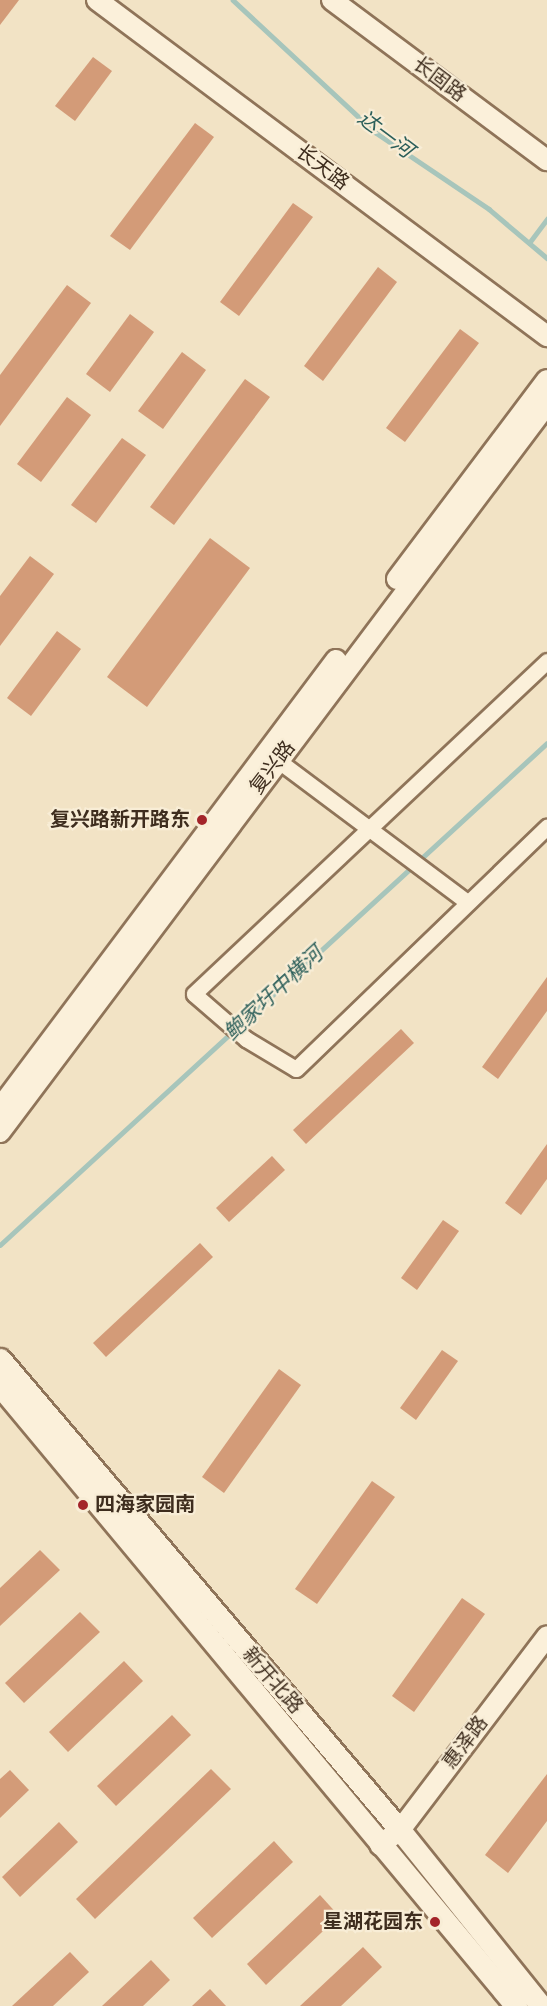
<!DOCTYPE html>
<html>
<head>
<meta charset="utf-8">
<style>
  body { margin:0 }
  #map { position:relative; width:547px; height:2006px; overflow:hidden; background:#f2e3c5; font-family:Spectral,"Noto Sans SC",serif }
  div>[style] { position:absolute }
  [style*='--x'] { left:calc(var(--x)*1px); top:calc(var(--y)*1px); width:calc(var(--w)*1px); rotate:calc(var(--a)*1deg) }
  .stream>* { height:4.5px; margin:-2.25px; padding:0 2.25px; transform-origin:2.25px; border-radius:2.25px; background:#a7c5bb }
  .building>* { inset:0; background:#d39b78 }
  .roads { filter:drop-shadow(2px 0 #8f7459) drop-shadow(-2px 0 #8f7459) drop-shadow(0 2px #8f7459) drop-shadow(0 -2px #8f7459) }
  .minor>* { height:15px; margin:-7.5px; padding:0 7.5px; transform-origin:7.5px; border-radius:7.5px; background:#fbf0da }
  .tertiary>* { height:20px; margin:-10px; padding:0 10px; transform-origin:10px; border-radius:10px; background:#fbf0da }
  .secondary>* { height:21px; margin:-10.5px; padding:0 10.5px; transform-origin:10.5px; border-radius:10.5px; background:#fbf0da }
  .dots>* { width:16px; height:16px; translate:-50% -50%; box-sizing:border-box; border:3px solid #f8edd6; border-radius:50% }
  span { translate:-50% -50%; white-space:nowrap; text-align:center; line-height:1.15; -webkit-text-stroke:4.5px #f8edd6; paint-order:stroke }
  .street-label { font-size:20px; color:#3e2d1e }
  .poi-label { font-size:20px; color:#3e2d1e; font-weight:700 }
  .right { translate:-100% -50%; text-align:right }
  .left { translate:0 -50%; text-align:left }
  .water-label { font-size:21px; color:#2c5f5a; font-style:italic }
</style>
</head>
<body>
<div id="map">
  <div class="stream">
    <i style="--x:233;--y:0;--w:194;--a:42.9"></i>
    <i style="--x:375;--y:132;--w:138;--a:34"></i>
    <i style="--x:489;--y:209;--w:76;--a:40.2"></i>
    <i style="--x:529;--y:243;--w:30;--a:-53"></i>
    <i style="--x:0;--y:1245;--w:742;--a:-42.54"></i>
  </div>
  <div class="building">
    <i style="clip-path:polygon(0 0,19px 0,0 25px)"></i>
    <i style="clip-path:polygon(93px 57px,112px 71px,75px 121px,55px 106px)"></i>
    <i style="clip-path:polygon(195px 123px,214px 137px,130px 250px,110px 236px)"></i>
    <i style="clip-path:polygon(293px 203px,313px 217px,239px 316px,220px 302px)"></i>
    <i style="clip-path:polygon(378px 267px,397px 282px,323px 381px,304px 366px)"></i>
    <i style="clip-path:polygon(67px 285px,91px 303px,0 426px,0 375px)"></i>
    <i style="clip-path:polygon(130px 314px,154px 332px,110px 392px,86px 374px)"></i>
    <i style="clip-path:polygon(460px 329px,479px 343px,405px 442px,386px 428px)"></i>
    <i style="clip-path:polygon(182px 352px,206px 370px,163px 429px,138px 411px)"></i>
    <i style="clip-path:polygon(245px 379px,270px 397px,174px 525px,150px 507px)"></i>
    <i style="clip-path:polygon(67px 397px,91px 415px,41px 482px,17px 464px)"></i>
    <i style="clip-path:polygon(122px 438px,146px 455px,96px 523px,71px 505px)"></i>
    <i style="clip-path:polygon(210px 538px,250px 568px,147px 707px,107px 677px)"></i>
    <i style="clip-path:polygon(30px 556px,54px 574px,0 646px,0 596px)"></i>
    <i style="clip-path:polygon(57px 631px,81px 649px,31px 716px,7px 698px)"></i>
    <i style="clip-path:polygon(547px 977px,547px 1011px,498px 1079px,482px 1067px)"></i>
    <i style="clip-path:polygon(401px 1029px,414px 1043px,306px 1144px,293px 1130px)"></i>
    <i style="clip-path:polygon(547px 1144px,547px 1179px,521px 1215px,505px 1203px)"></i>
    <i style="clip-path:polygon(272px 1156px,285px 1170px,229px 1222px,216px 1208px)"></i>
    <i style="clip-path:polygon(443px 1220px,459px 1231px,417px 1290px,401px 1278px)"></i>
    <i style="clip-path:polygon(200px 1243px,213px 1257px,106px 1357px,93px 1343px)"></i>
    <i style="clip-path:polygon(442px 1350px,458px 1361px,416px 1420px,400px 1408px)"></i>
    <i style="clip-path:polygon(279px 1369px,301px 1385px,224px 1493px,202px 1477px)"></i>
    <i style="clip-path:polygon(372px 1481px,395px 1497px,317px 1604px,295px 1589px)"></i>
    <i style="clip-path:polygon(40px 1550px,60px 1570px,0 1626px,0 1588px)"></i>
    <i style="clip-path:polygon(462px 1598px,485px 1614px,414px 1712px,392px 1696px)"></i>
    <i style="clip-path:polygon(80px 1612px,100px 1632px,24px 1703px,5px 1683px)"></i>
    <i style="clip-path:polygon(124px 1661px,143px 1681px,68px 1752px,49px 1732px)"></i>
    <i style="clip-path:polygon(172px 1715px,191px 1735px,116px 1806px,97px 1786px)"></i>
    <i style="clip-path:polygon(211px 1769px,231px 1789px,95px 1919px,76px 1899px)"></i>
    <i style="clip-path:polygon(10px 1770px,29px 1790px,0 1818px,0 1779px)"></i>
    <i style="clip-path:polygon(547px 1774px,547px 1821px,508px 1873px,485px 1855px)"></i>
    <i style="clip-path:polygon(59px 1822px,78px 1842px,20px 1897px,2px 1877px)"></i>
    <i style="clip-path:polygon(274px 1841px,293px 1862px,212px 1938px,193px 1918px)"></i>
    <i style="clip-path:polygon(320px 1895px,339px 1916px,266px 1985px,247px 1964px)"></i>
    <i style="clip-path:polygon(363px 1947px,382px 1967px,341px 2006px,300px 2006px)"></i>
    <i style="clip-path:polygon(70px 1952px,89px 1972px,53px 2006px,12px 2006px)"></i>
    <i style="clip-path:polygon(151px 1960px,170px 1980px,143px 2006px,102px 2006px)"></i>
    <i style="clip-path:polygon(210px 1989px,226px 2006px,192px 2006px)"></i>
  </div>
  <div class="roads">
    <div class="minor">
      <i style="--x:547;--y:661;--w:485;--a:136.7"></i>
      <i style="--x:194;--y:994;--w:69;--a:40.9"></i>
      <i style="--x:246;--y:1039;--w:58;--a:31"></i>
      <i style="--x:296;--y:1069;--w:349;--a:-44"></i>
      <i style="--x:272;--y:756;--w:244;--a:36.8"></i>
    </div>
    <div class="tertiary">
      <i style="--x:97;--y:0;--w:562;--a:36.75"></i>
      <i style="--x:332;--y:0;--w:268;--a:36.7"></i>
      <i style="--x:397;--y:579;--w:249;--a:-53"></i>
      <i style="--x:0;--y:1108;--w:560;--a:-53.13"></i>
      <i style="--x:0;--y:1132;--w:911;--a:-53.08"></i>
      <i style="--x:380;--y:1845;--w:25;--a:-37"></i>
      <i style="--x:400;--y:1830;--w:243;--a:-52.8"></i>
    </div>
    <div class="secondary">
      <i style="--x:0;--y:1359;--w:618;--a:49.66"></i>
      <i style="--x:400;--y:1830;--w:226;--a:51.3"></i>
      <i style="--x:0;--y:1386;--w:807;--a:50.23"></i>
    </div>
  </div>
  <div class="dots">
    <i style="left:202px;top:820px;background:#a32429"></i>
    <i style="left:83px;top:1505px;background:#a32429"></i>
    <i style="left:435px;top:1922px;background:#a32429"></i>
  </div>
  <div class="street-label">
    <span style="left:439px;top:80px;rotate:37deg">长固路</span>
    <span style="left:322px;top:168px;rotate:37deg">长天路</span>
    <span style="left:273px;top:768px;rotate:-53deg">复兴路</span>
    <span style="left:272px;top:1681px;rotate:49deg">新开北路</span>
    <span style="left:466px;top:1743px;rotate:-53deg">惠泽路</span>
  </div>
  <div class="poi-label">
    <span class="right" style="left:190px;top:820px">复兴路新开路东</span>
    <span class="left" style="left:95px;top:1505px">四海家园南</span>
    <span class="right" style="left:423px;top:1922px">星湖花园东</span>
  </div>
  <div class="water-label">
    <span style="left:385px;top:135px;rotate:37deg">达一河</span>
    <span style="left:274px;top:994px;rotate:-43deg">鲍家圩中横河</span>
  </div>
</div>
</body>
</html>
